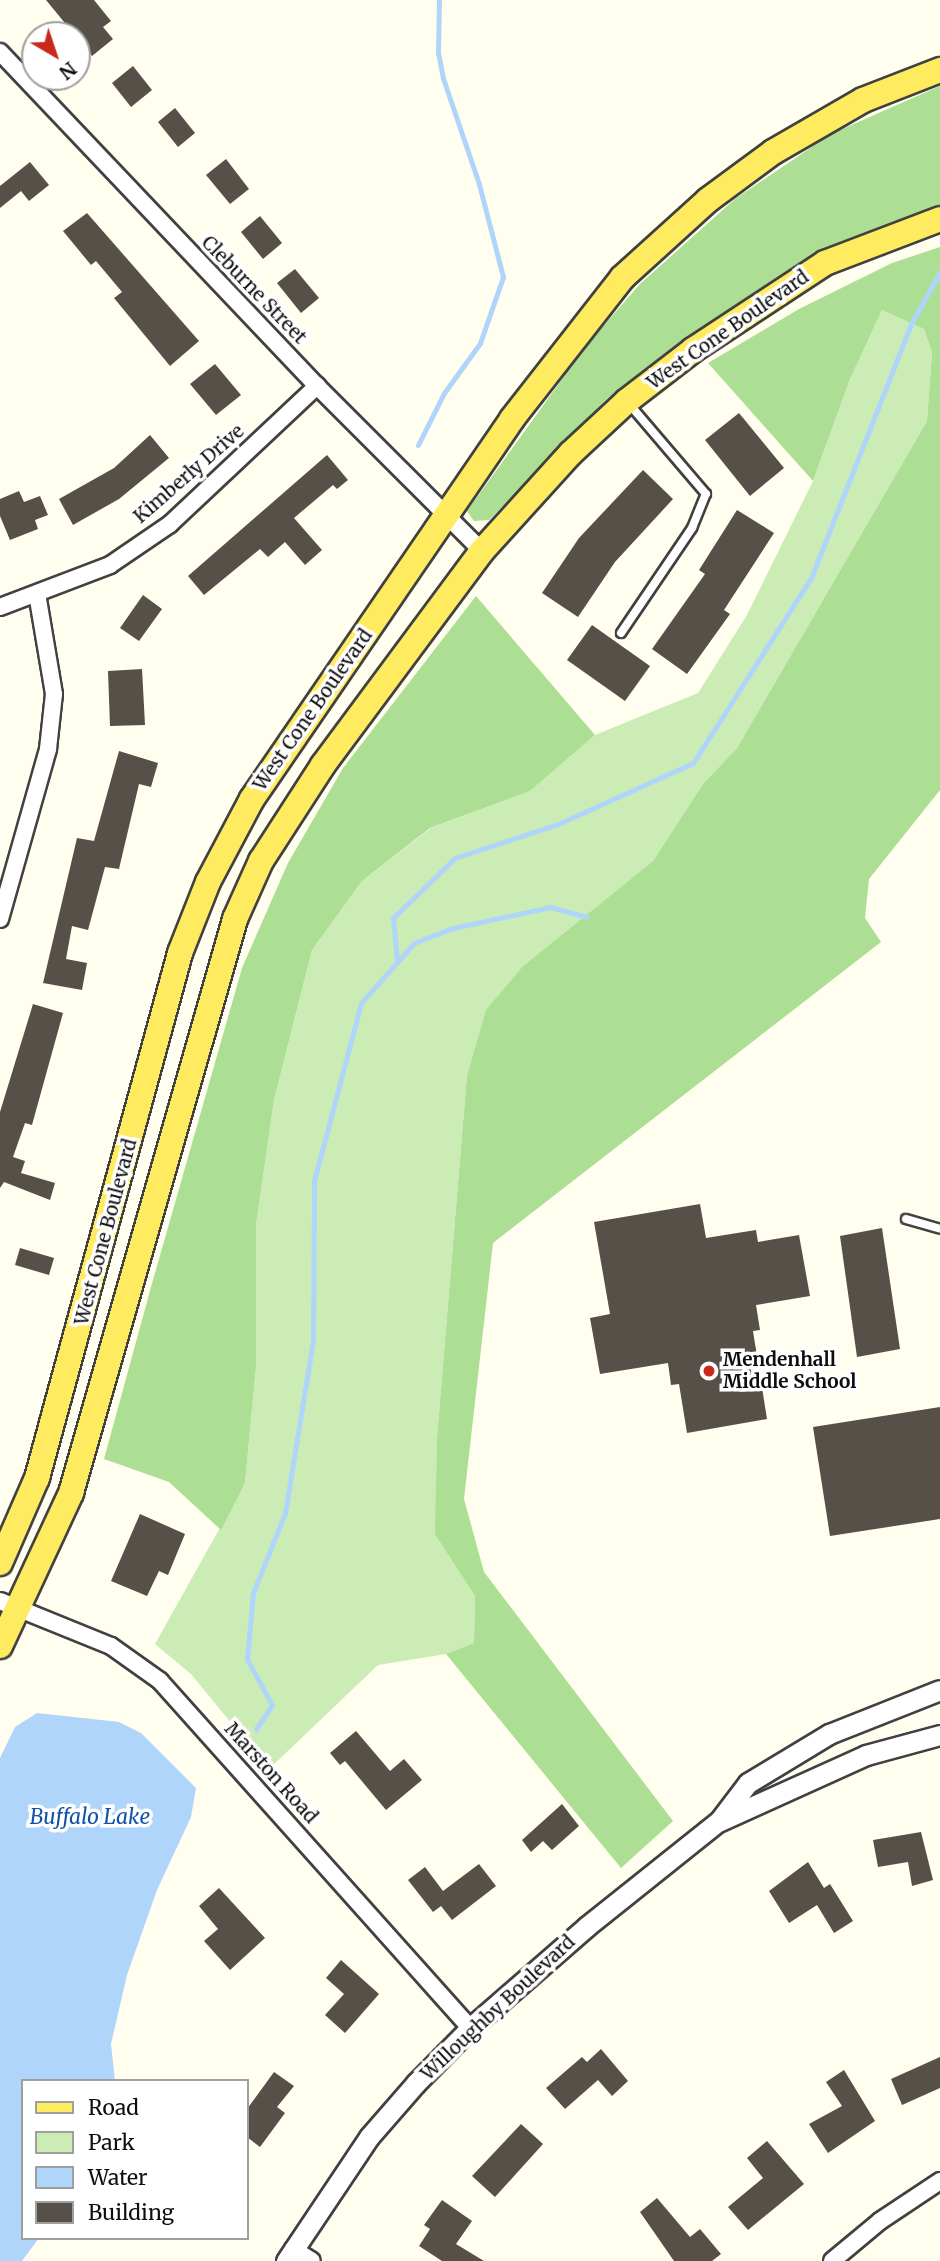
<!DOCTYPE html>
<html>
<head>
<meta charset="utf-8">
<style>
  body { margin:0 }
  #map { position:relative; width:940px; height:2261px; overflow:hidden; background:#fffeef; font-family:Merriweather,serif }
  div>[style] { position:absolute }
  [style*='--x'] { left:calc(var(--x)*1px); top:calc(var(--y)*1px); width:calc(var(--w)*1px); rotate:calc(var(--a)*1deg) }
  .green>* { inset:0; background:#cbecb5 }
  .forest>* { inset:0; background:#acde94 }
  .water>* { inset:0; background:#b0d5fa }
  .stream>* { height:5px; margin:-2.5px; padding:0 2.5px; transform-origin:2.5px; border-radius:2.5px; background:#b0d5fa }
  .building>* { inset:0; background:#575049 }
  .roads { filter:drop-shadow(2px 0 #414141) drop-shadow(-2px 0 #414141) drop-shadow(0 2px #414141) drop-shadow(0 -2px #414141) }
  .service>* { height:8px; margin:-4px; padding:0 4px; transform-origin:4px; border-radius:4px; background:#fff }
  .minor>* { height:16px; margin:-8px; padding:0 8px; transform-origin:8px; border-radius:8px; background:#fff }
  .tertiary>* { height:19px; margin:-9.5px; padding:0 9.5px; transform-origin:9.5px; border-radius:9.5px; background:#fff }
  .primary>* { height:24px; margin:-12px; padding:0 12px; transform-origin:12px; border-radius:12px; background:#ffeb5f }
  .dots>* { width:19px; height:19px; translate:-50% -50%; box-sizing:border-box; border:4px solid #fff; border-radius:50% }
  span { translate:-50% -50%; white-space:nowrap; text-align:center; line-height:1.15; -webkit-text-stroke:7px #fff; paint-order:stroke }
  .street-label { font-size:19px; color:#0e0e0e }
  .poi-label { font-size:19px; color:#0e0e0e; font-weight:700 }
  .left { translate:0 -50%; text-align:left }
  .water-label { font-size:21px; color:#0f53a8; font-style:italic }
  .legend { position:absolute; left:21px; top:2079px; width:228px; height:161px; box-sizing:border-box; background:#fff; border:2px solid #9f9f9f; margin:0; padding:9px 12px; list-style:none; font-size:21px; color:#0e0e0e }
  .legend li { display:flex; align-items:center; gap:14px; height:35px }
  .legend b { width:35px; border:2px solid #9f9f9f }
  .north { position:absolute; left:21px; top:21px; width:70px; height:70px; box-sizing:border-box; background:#fff; border:2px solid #9f9f9f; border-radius:50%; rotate:141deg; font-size:19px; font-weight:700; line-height:28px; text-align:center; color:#0e0e0e }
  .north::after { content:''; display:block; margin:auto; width:24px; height:32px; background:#c7291d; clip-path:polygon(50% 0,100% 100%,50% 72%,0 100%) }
</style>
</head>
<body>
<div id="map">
  <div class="green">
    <i style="clip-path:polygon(882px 310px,924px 329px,932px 353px,927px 421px,737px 748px,703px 784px,653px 861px,523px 966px,486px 1011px,467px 1075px,437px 1437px,436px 1534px,475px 1596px,474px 1643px,446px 1654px,378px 1665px,269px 1769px,191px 1674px,155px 1644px,245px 1483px,256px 1367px,256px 1225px,274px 1100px,312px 950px,362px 881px,431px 828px,530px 791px,595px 735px,698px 693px,747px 615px,813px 481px,850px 379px)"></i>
  </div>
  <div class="forest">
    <i style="clip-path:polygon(940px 86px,940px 208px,852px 243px,769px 284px,686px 337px,608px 398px,489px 520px,474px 521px,467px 511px,586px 346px,640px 284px,735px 199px,831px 134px)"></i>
    <i style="clip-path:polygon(940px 247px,940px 790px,869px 879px,865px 918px,881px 942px,493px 1243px,464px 1499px,484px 1572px,673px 1821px,621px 1868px,446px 1654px,474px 1643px,475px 1596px,435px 1534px,437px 1437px,467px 1075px,486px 1010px,523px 966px,653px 861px,703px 784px,737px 748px,927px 421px,932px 353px,924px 329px,882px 310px,850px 379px,813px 481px,708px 363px,799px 309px,892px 263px)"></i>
    <i style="clip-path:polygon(476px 596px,595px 735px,530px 791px,430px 828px,362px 881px,312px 950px,274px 1100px,256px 1225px,256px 1367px,245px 1483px,221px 1530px,169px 1482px,104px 1459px,151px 1287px,242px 968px,288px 863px,343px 768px)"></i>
  </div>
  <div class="water">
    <i style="clip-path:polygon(37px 1713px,119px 1722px,141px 1733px,196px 1788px,191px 1817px,157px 1890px,127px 1975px,111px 2044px,115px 2081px,23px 2081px,23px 2238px,39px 2238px,22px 2261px,0 2261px,0 1758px,15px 1727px)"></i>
  </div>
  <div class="stream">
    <i style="--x:418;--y:445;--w:58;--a:-63.4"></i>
    <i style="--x:444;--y:393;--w:62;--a:-54.2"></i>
    <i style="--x:480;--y:343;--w:70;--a:-70.8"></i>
    <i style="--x:503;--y:277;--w:96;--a:-104.5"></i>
    <i style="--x:479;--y:184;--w:112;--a:-108.8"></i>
    <i style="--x:443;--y:78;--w:26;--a:-101"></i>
    <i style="--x:438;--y:52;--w:52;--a:-88.9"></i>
    <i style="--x:397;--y:962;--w:44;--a:-95.2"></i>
    <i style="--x:393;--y:918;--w:86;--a:-44.1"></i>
    <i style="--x:455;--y:858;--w:108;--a:-18.3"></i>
    <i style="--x:558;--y:824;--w:148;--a:-24.3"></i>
    <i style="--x:693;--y:763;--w:219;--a:-57.5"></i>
    <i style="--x:811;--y:578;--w:273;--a:-68.5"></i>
    <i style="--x:911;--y:324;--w:60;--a:-60.9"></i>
    <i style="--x:256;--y:1729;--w:29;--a:-56"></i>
    <i style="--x:272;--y:1705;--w:52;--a:-118.5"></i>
    <i style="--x:247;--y:1659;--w:66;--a:-84.8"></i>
    <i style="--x:253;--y:1593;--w:86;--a:-68.2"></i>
    <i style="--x:285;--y:1513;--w:174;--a:-80.8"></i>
    <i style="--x:313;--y:1341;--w:160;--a:-89.6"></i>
    <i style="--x:314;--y:1181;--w:184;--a:-75.2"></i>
    <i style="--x:361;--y:1003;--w:80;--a:-48.5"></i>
    <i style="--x:414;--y:943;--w:42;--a:-21"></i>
    <i style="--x:453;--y:928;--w:99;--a:-12.2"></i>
    <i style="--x:550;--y:907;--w:38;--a:15"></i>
  </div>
  <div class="building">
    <i style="clip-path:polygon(46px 0,94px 0,111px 21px,103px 27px,113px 39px,92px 56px)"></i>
    <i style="clip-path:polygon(133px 66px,152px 90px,131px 107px,112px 83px)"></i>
    <i style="clip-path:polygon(175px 108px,195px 133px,178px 147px,158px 122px)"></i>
    <i style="clip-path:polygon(226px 159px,249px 189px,230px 204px,206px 175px)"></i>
    <i style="clip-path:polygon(30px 162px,49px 185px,29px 201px,21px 191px,0 208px,0 186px)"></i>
    <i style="clip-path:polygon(87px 213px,199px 341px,170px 366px,114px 298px,122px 292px,96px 261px,91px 265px,63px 231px)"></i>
    <i style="clip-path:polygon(260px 216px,282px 243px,263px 259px,241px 232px)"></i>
    <i style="clip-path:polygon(295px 269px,319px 298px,301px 313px,277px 283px)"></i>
    <i style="clip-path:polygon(215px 364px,241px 395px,216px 415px,190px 384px)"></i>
    <i style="clip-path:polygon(739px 413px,784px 468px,750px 496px,705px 440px)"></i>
    <i style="clip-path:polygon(150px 435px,169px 458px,119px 499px,73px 525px,59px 499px,114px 468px)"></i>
    <i style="clip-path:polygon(327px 455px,348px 480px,337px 489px,333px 485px,294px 518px,322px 550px,305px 565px,285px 542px,268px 557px,260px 549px,204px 595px,188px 576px)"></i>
    <i style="clip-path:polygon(643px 470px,673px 499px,615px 562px,578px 617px,542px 593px,579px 538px)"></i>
    <i style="clip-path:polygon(19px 491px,24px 502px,40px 496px,48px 515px,35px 520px,38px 529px,10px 540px,0 516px,0 499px)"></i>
    <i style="clip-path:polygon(737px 510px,774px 533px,724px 610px,730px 614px,687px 674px,652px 649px,705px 574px,699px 570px)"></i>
    <i style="clip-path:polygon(143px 595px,162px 609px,139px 641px,120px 628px)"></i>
    <i style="clip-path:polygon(592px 625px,650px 666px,625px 701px,567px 660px)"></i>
    <i style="clip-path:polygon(142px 669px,145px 725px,110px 726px,108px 671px)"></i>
    <i style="clip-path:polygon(119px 751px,158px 763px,151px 787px,139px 784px,119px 869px,105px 867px,88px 930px,72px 926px,66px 959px,87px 963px,82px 990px,43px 983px,77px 838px,94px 841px)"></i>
    <i style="clip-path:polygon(33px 1004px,63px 1013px,32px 1125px,25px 1123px,13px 1157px,25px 1161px,21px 1173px,55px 1183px,50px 1200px,4px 1182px,0 1188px,0 1112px)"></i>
    <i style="clip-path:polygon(700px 1204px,706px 1238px,756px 1230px,758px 1242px,799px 1235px,810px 1296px,756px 1305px,760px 1330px,753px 1331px,767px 1419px,687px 1433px,679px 1384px,671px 1385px,668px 1363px,600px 1374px,590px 1318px,610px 1314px,594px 1222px)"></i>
    <i style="clip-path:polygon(882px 1228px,900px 1349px,857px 1357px,840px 1236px)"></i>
    <i style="clip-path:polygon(20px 1248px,54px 1258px,49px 1275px,15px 1265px)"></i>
    <i style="clip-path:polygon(940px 1407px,940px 1519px,830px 1536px,813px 1427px)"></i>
    <i style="clip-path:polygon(140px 1514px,185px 1534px,168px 1575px,159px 1571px,147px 1596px,111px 1581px)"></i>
    <i style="clip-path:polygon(356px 1731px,390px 1771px,404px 1759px,422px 1780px,386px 1810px,345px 1761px,340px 1765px,330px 1753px)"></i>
    <i style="clip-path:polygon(562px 1804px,579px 1826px,552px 1850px,543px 1841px,531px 1852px,522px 1840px)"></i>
    <i style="clip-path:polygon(921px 1832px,933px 1880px,912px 1886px,908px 1862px,878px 1867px,873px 1840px)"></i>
    <i style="clip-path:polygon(808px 1862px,824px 1888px,830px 1884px,853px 1921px,834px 1933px,817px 1905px,789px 1923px,769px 1891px)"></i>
    <i style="clip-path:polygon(479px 1864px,496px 1886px,452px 1920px,441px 1906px,433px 1912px,408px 1880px,425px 1867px,443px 1891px)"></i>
    <i style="clip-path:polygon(219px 1888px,265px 1938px,230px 1970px,204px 1941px,218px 1929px,199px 1906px)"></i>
    <i style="clip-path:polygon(341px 1960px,379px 1994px,345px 2033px,325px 2015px,344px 1994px,326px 1978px)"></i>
    <i style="clip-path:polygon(601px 2049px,628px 2081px,612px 2096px,598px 2080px,565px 2109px,546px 2088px,582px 2057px,587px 2062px)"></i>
    <i style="clip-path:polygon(940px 2057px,940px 2088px,902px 2105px,891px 2079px)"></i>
    <i style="clip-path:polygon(844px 2070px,875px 2121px,828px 2153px,809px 2124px,842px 2106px,826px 2082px)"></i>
    <i style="clip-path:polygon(274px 2072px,294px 2086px,277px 2107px,285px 2113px,260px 2147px,247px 2137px,247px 2109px)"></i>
    <i style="clip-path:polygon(521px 2124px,543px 2144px,495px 2197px,472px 2176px)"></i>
    <i style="clip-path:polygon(767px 2141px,804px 2184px,748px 2230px,728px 2207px,763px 2178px,747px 2158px)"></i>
    <i style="clip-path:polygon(657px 2198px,690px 2237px,700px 2229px,721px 2254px,712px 2261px,674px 2261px,640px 2212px)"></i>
    <i style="clip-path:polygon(442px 2200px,472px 2221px,456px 2244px,484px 2261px,442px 2261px,419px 2246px,430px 2229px,424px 2225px)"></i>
  </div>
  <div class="roads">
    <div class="service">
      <i style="--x:621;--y:633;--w:127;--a:-55.9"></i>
      <i style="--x:692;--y:528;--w:37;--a:-68"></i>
      <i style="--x:706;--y:494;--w:118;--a:-130.5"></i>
      <i style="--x:906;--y:1219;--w:35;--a:16"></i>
    </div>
    <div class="minor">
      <i style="--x:0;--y:52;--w:460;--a:46.5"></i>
      <i style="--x:317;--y:386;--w:233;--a:45"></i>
      <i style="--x:0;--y:607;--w:118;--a:-20.9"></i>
      <i style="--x:110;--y:565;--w:73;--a:-34.3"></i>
      <i style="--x:170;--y:524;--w:202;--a:-43.2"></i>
      <i style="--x:0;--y:919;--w:177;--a:-74.2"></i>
      <i style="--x:48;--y:749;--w:55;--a:-83.8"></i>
      <i style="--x:54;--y:694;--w:101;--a:-99.6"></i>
      <i style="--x:0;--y:1601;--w:120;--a:22.1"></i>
      <i style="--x:111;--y:1646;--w:60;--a:35.5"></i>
      <i style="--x:160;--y:1681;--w:465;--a:48.2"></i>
      <i style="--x:293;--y:2249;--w:22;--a:32"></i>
      <i style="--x:832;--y:2261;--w:62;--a:-39.8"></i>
      <i style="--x:880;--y:2221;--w:72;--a:-33.7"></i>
    </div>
    <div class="tertiary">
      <i style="--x:720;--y:1821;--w:160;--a:-24.3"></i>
      <i style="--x:866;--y:1755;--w:77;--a:-15.1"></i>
      <i style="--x:286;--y:2261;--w:149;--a:-56.2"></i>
      <i style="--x:369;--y:2137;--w:72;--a:-49"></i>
      <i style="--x:416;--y:2083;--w:77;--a:-45.5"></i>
      <i style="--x:470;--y:2028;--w:154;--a:-41"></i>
      <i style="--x:586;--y:1927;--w:170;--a:-38.6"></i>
      <i style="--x:719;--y:1821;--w:48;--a:-52.7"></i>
      <i style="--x:748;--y:1783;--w:95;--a:-31.2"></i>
      <i style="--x:829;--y:1734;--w:119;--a:-21.6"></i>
    </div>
    <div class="primary">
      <i style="--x:0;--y:1563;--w:93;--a:-66.5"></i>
      <i style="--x:37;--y:1478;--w:544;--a:-74.76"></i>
      <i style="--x:180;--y:953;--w:76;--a:-68.5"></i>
      <i style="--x:208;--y:882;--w:94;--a:-62.1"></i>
      <i style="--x:252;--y:799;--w:460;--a:-55.6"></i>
      <i style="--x:512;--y:419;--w:179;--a:-52"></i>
      <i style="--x:622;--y:278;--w:116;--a:-42.2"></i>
      <i style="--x:708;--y:200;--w:81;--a:-36.4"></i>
      <i style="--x:773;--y:152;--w:104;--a:-30"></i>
      <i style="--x:863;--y:100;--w:83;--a:-21.3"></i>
      <i style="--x:0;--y:1646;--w:169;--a:-65.1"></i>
      <i style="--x:71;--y:1493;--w:597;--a:-74.05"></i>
      <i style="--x:235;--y:919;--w:64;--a:-65.9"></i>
      <i style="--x:261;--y:861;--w:114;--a:-57.1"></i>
      <i style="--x:323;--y:765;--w:267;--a:-53.4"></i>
      <i style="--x:482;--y:551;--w:132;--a:-47.8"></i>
      <i style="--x:571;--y:453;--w:76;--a:-42.9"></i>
      <i style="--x:627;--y:401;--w:83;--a:-37.7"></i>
      <i style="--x:693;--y:350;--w:158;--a:-33.4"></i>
      <i style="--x:825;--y:263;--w:123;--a:-20.9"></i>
    </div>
  </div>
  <div class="dots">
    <i style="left:709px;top:1371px;background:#c7291d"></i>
  </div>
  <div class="street-label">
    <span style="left:254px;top:290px;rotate:46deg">Cleburne Street</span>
    <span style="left:728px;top:330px;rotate:-35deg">West Cone Boulevard</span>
    <span style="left:189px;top:474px;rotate:-41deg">Kimberly Drive</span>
    <span style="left:313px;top:710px;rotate:-55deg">West Cone Boulevard</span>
    <span style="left:106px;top:1232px;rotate:-75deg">West Cone Boulevard</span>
    <span style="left:271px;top:1773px;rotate:48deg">Marston Road</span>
    <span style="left:498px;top:2008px;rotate:-43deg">Willoughby Boulevard</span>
  </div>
  <div class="poi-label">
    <span class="left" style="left:723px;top:1371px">Mendenhall<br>Middle School</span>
  </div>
  <div class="water-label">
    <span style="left:90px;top:1817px">Buffalo Lake</span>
  </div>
  <ul class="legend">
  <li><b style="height:9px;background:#ffeb5f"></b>Road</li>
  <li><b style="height:19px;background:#cbecb5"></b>Park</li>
  <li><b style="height:19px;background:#b0d5fa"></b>Water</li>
  <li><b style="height:19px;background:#575049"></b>Building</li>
  </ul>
  <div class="north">N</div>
</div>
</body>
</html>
